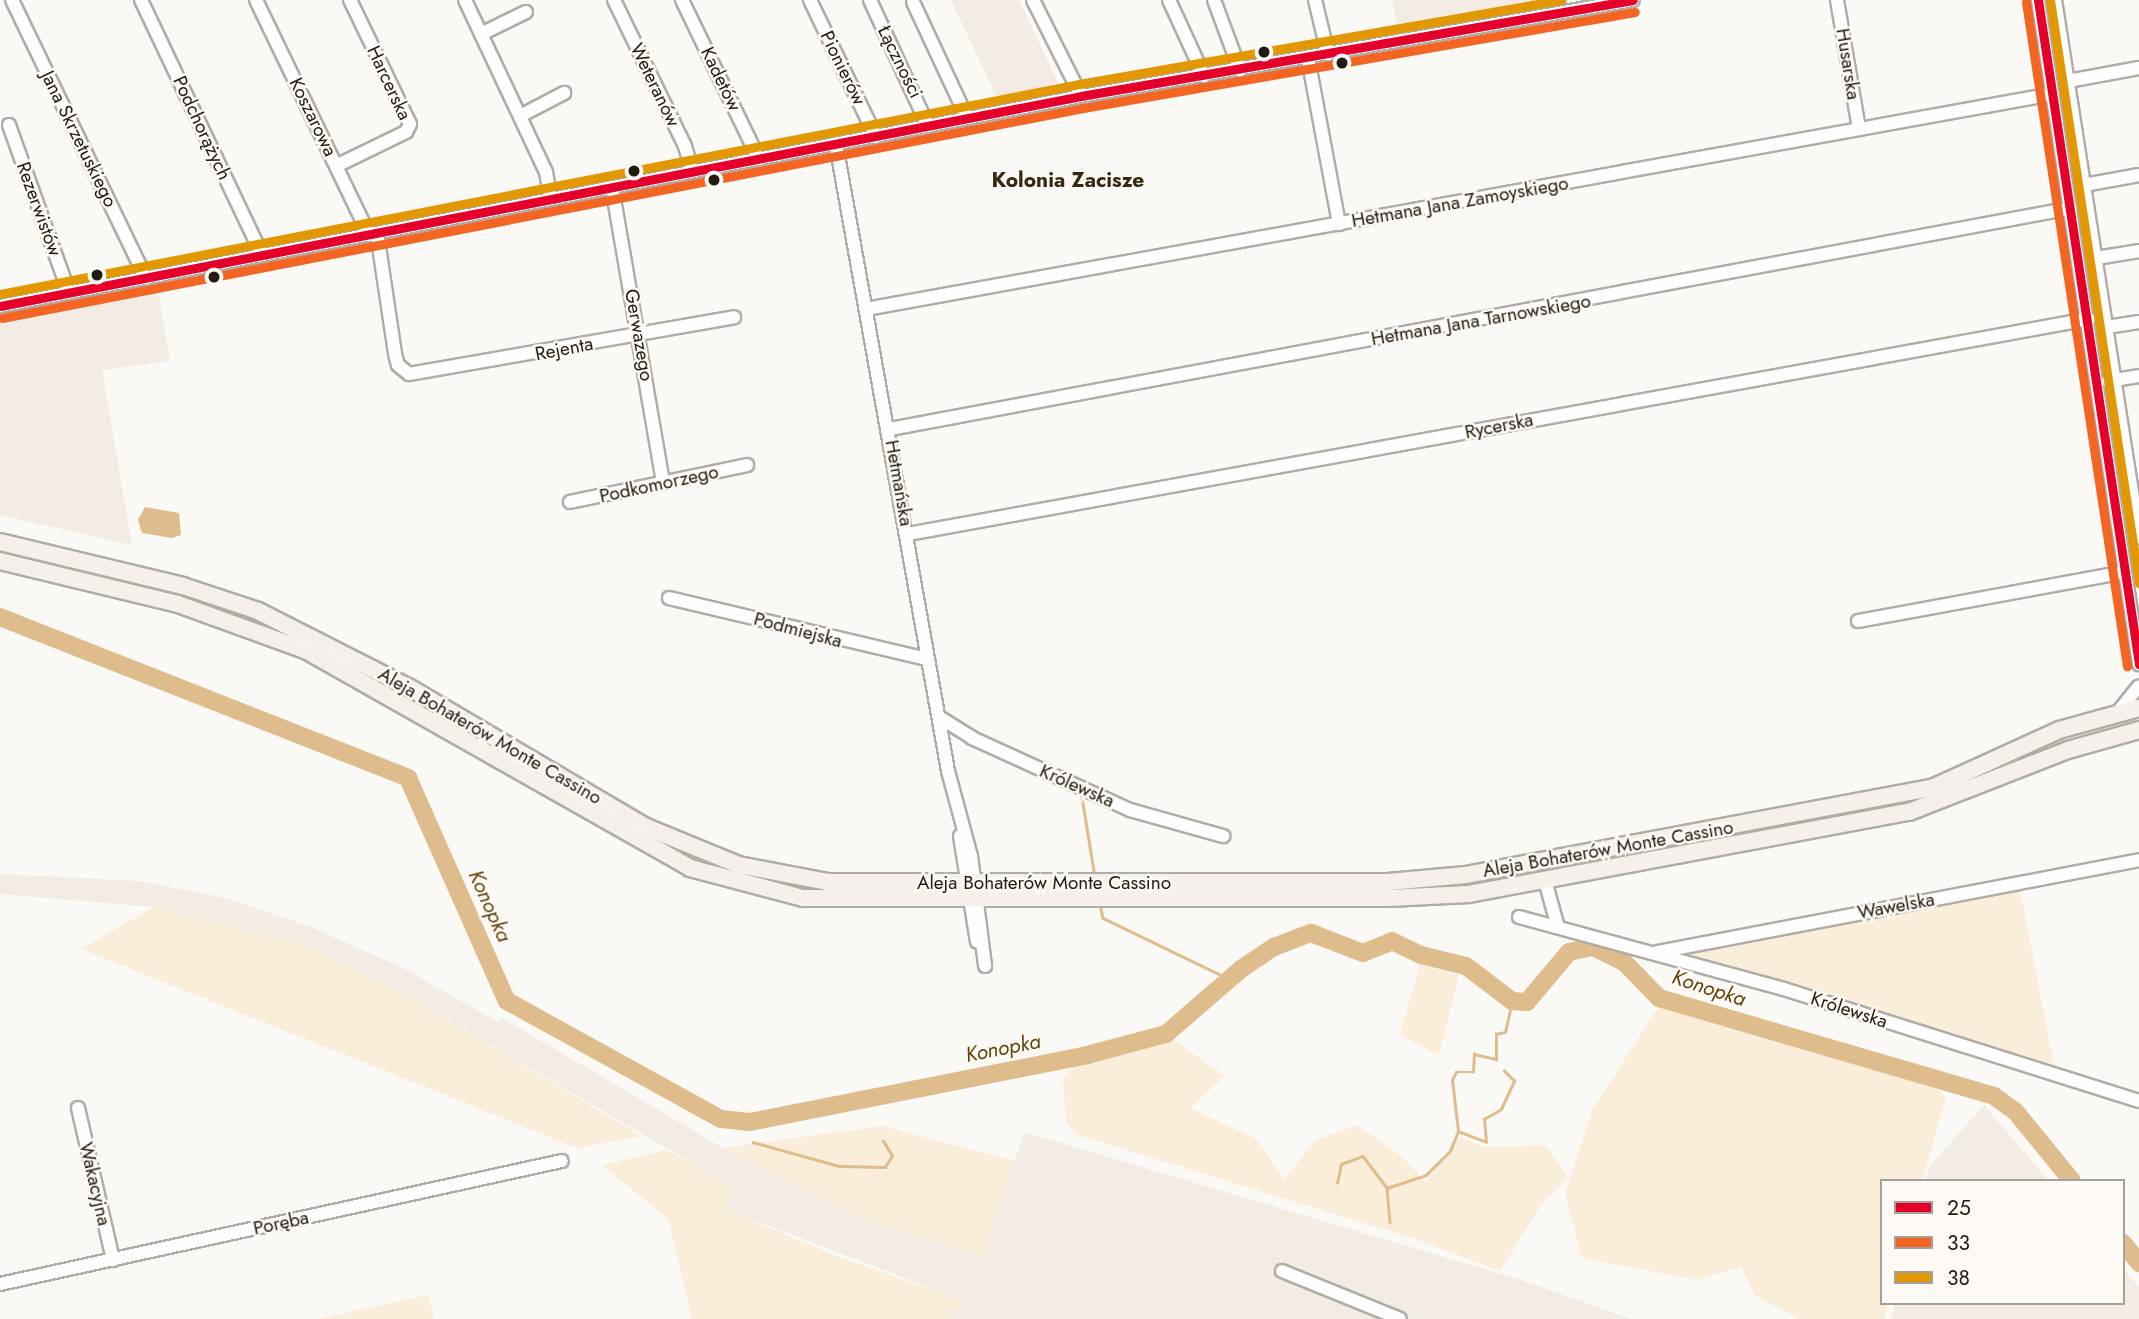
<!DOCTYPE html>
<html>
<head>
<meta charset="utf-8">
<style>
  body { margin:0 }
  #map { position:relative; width:2139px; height:1319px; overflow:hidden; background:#fbf9f6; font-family:Jost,sans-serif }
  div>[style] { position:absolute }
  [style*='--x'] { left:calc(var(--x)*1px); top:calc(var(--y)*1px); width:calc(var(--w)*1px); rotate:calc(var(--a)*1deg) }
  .built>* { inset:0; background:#f2ece4 }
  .green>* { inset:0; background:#faedda }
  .water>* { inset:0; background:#debc8b }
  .stream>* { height:2.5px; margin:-1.25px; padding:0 1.25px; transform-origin:1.25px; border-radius:1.25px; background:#debc8b }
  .river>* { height:18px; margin:-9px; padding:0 9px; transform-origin:9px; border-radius:9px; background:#debc8b }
  .roads { filter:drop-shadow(2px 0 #b0aca6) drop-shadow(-2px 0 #b0aca6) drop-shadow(0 2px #b0aca6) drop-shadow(0 -2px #b0aca6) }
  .minor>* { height:12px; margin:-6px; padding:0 6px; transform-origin:6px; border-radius:6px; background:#fefefe }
  .major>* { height:16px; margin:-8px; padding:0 8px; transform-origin:8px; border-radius:8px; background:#f5f0eb }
  .bus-1>* { height:9px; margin:-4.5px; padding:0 4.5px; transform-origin:4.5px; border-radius:4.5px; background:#e4002b }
  .bus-2>* { height:9px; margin:-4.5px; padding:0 4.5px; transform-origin:4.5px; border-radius:4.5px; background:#f26522 }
  .bus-3>* { height:9px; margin:-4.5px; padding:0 4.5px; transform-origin:4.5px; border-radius:4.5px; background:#e29802 }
  .dots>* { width:19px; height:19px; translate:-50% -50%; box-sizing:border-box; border:4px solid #fdf9f4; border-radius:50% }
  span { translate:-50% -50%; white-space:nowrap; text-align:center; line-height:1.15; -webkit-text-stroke:5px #fdf9f4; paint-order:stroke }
  .street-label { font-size:19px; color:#221b12 }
  .neighbourhood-label { font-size:21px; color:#372813; font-weight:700 }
  .water-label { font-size:21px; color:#63420a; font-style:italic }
  .legend { position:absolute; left:1880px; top:1179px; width:245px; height:126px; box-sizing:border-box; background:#fdf9f4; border:2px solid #a5a09a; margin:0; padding:9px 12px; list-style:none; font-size:21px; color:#221b12 }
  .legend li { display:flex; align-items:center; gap:14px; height:35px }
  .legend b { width:35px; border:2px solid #a5a09a }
</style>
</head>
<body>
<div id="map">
  <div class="built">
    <i style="clip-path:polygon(951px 0,1019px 0,1058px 83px,1002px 109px)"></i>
    <i style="clip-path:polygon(1392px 0,1564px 0,1479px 16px,1464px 13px,1460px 21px,1398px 32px)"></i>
    <i style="clip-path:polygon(157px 285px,170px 361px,102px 370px,132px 545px,0 515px,0 317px)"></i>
    <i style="clip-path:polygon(0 874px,139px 881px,226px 898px,311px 927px,405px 969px,498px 1022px,502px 1018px,723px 1148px,861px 1219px,985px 1257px,1024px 1132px,1515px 1278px,1632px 1319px,944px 1319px,964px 1301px,728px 1210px,733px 1187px,401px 993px,302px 944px,154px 907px,0 894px)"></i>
    <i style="clip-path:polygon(1984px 1105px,2049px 1181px,1926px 1181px,1929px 1167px)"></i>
    <i style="clip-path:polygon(2123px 1268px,2139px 1287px,2139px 1319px,1891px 1319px,1895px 1303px,2123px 1303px)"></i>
  </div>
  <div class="green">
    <i style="clip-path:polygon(2020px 890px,2054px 1065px,1681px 955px)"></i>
    <i style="clip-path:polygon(154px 907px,302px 944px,401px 993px,642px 1136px,577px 1148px,81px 949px)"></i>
    <i style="clip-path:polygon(1420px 964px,1459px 975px,1439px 1056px,1400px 1034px)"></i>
    <i style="clip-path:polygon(1659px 1006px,1936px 1088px,1946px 1097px,1922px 1181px,1882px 1181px,1882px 1303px,1888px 1303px,1884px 1319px,1800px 1319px,1755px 1296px,1741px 1267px,1697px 1280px,1582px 1258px,1565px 1193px,1592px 1110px)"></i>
    <i style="clip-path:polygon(1177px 1042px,1224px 1076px,1191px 1108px,1256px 1139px,1284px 1179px,1315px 1141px,1357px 1125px,1401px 1156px,1426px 1182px,1460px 1137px,1485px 1147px,1545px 1145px,1568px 1177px,1541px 1205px,1500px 1271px,1409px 1237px,1075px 1134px,1066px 1120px,1063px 1079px,1093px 1043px)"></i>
    <i style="clip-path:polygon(882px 1126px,1015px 1161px,985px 1257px,861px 1219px,723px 1148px)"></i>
    <i style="clip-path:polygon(667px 1150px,733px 1187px,728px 1210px,834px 1255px,965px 1301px,944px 1319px,692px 1319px,668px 1219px,602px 1165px)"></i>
    <i style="clip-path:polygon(428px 1295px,434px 1319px,317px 1319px)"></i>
  </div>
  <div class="water">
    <i style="clip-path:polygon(145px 507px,179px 513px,181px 535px,172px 538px,142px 533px,138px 520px)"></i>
  </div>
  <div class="stream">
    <i style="--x:1082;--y:797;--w:81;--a:80.8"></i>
    <i style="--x:1100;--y:904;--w:14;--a:78"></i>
    <i style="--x:1103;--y:918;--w:140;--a:25.8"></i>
    <i style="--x:1458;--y:1131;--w:30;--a:21"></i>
    <i style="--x:1486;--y:1142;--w:23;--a:-95"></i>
    <i style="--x:1484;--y:1119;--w:20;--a:-30"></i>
    <i style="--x:1501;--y:1109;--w:31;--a:-65"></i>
    <i style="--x:1514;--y:1081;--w:14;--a:-135"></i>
    <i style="--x:753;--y:1142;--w:89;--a:15.6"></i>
    <i style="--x:839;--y:1166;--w:46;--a:1.2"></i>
    <i style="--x:885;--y:1167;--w:13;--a:-58"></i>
    <i style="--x:892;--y:1156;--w:17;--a:-121"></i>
    <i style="--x:1337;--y:1183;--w:19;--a:-78"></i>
    <i style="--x:1341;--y:1164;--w:23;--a:-20"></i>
    <i style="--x:1363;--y:1156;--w:40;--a:53"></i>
    <i style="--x:1387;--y:1188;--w:41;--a:-18.4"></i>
    <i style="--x:1426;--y:1175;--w:34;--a:-45"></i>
    <i style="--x:1450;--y:1151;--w:22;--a:-68"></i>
    <i style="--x:1458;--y:1131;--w:51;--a:-96.7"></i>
    <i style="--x:1452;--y:1080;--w:9;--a:-63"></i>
    <i style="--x:1456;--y:1072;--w:17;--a:0"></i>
    <i style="--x:1473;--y:1072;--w:18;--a:-87"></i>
    <i style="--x:1474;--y:1054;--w:23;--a:13"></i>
    <i style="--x:1496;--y:1059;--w:25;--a:-90"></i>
    <i style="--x:1496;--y:1034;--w:9;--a:-13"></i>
    <i style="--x:1505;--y:1032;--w:32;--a:-77"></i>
    <i style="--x:1387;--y:1188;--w:34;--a:85"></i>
  </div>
  <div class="river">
    <i style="--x:0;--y:617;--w:439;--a:21.5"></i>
    <i style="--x:408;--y:778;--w:244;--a:66.1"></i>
    <i style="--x:507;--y:1001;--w:244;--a:28.9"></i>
    <i style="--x:721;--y:1119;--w:29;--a:6"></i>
    <i style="--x:750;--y:1122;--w:344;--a:-11.2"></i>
    <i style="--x:1087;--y:1055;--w:82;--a:-14.9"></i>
    <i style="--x:1166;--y:1034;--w:99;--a:-40.9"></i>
    <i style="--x:1241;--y:969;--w:40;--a:-34"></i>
    <i style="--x:1274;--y:947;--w:40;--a:-21"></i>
    <i style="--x:1311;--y:933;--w:56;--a:21"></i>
    <i style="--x:1363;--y:953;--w:31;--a:-22"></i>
    <i style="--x:1392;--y:941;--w:32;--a:26"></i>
    <i style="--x:1421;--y:955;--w:46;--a:13.7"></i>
    <i style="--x:1466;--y:966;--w:58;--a:37.3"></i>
    <i style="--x:1512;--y:1001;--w:15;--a:4"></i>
    <i style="--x:1527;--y:1002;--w:65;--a:-50"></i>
    <i style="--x:1569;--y:952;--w:25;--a:-12"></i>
    <i style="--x:1593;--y:947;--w:34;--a:26"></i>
    <i style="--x:1624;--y:962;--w:50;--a:45.8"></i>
    <i style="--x:1659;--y:998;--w:349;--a:16.3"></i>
    <i style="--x:1994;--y:1096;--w:26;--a:36"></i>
    <i style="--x:2015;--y:1111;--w:90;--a:50.8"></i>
    <i style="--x:2123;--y:1243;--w:26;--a:51"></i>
  </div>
  <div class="roads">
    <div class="minor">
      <i style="--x:12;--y:0;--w:309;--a:64.3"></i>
      <i style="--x:141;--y:0;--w:282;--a:64.6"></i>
      <i style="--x:256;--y:0;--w:261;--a:64.3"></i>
      <i style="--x:465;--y:0;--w:190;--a:64.8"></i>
      <i style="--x:546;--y:172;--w:27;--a:80"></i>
      <i style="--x:614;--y:0;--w:162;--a:64.1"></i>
      <i style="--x:685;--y:146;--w:26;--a:74"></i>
      <i style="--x:682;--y:0;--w:177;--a:64.2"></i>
      <i style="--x:810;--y:0;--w:152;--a:64.3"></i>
      <i style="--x:870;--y:0;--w:139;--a:65.3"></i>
      <i style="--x:1033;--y:0;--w:107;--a:63.4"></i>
      <i style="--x:1169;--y:0;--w:84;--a:65.3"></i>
      <i style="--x:1214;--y:0;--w:75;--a:69.6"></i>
      <i style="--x:1315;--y:0;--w:56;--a:76.5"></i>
      <i style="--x:1837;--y:0;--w:131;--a:80.3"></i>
      <i style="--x:2038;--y:0;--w:672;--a:81.35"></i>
      <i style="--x:2055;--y:0;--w:544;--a:81.11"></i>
      <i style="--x:913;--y:2;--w:128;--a:65"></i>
      <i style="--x:481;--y:34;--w:50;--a:-26.1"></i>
      <i style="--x:1308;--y:58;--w:169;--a:79.4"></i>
      <i style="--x:2068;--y:81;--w:72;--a:-10.4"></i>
      <i style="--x:520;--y:116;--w:50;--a:-27.6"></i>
      <i style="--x:9;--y:125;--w:178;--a:70.3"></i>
      <i style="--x:836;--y:144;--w:637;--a:79.87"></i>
      <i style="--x:948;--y:771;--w:88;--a:74.9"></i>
      <i style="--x:971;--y:856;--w:111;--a:82.7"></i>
      <i style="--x:336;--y:166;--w:78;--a:-25.9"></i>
      <i style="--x:406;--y:132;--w:9;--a:-63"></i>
      <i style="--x:410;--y:124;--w:138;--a:-115.8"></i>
      <i style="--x:2084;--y:185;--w:56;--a:-10.3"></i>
      <i style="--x:612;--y:187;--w:300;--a:80.2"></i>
      <i style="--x:377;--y:233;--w:122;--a:81.5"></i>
      <i style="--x:395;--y:354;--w:11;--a:75"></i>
      <i style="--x:398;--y:365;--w:14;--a:39"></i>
      <i style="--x:409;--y:374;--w:330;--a:-9.9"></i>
      <i style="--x:2096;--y:258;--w:44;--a:-9.2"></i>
      <i style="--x:0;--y:306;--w:1101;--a:-10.99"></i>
      <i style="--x:1081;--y:96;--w:560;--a:-9.87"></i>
      <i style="--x:866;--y:309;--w:1206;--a:-10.27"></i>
      <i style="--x:2107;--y:327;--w:32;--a:-9"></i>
      <i style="--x:2108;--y:381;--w:31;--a:-9"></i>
      <i style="--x:890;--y:429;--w:1201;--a:-10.6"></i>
      <i style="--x:570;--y:502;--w:181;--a:-11.8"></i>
      <i style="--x:908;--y:534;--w:1200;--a:-10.32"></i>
      <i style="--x:669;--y:598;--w:266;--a:13.3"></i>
      <i style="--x:1858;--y:621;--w:271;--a:-10.4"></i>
      <i style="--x:2118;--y:712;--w:33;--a:-51"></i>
      <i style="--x:939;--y:717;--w:39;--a:32"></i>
      <i style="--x:972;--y:738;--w:174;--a:24.5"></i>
      <i style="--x:1130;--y:810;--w:97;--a:15.6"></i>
      <i style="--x:960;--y:836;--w:107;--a:80.9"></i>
      <i style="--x:1545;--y:880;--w:46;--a:74.7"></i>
      <i style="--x:1519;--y:917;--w:275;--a:15.2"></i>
      <i style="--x:1784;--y:989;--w:372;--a:17.5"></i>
      <i style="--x:1658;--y:952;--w:490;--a:-10.8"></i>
      <i style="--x:78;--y:1108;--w:156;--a:77"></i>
      <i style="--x:1282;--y:1271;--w:127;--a:22.1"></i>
      <i style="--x:0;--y:1284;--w:575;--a:-12.35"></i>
    </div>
    <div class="major">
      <i style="--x:0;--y:542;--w:188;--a:13.5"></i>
      <i style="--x:183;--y:586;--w:79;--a:18.4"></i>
      <i style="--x:258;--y:611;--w:170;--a:26.9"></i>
      <i style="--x:410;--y:688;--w:274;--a:30.5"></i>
      <i style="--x:646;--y:827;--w:100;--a:22.2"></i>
      <i style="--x:739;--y:865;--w:91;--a:10.8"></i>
      <i style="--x:828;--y:882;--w:560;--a:0"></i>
      <i style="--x:1388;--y:882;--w:78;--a:-5.1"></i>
      <i style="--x:1466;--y:875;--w:476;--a:-10.6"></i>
      <i style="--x:1934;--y:787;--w:137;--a:-24.5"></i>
      <i style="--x:2059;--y:730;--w:83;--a:-15.4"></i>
      <i style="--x:0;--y:561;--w:183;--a:13.6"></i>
      <i style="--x:178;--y:604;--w:137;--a:20"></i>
      <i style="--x:307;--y:651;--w:440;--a:29.5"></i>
      <i style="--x:690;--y:868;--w:117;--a:14.9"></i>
      <i style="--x:803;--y:898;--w:586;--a:0"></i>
      <i style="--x:1389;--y:898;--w:80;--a:-2.9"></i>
      <i style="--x:1469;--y:894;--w:448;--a:-10.6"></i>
      <i style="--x:1909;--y:812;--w:171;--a:-21.3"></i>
      <i style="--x:2068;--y:750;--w:74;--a:-15.7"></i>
    </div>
  </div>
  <div class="bus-1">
    <i style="--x:2038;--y:0;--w:672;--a:81.35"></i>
    <i style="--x:0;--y:306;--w:1101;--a:-10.99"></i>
    <i style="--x:1081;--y:96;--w:560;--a:-9.87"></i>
  </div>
  <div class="bus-2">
    <i style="--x:2026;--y:2;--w:672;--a:81.35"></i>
    <i style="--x:2;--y:318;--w:1101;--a:-10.99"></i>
    <i style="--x:1083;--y:108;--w:560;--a:-9.87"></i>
  </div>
  <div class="bus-3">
    <i style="--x:2050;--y:0;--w:590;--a:81.32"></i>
    <i style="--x:0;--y:294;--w:1099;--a:-11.01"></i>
    <i style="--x:1079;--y:84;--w:490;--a:-9.9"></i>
  </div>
  <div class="dots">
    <i style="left:1264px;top:52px;background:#221b12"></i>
    <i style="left:1342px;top:63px;background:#221b12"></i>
    <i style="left:634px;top:171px;background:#221b12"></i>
    <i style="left:714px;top:180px;background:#221b12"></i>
    <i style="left:97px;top:275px;background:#221b12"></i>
    <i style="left:214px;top:277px;background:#221b12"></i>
  </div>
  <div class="street-label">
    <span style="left:900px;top:62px;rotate:64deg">Łączności</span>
    <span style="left:1848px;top:64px;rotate:81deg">Husarska</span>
    <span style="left:843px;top:68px;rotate:64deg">Pionierów</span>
    <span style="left:721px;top:79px;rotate:64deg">Kadetów</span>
    <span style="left:389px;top:83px;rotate:65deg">Harcerska</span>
    <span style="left:655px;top:85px;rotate:64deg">Weteranów</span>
    <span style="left:313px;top:117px;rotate:64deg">Koszarowa</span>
    <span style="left:202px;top:128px;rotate:65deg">Podchorążych</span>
    <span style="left:79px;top:139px;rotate:64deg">Jana Skrzetuskiego</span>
    <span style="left:1460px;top:202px;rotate:-10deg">Hetmana Jana Zamoyskiego</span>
    <span style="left:39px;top:209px;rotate:70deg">Rezerwistów</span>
    <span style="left:1481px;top:320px;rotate:-10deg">Hetmana Jana Tarnowskiego</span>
    <span style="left:639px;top:335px;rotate:80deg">Gerwazego</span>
    <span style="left:564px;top:349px;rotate:-11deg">Rejenta</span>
    <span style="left:1499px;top:426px;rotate:-11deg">Rycerska</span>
    <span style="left:899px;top:483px;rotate:80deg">Hetmańska</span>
    <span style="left:659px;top:484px;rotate:-12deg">Podkomorzego</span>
    <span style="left:798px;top:630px;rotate:15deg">Podmiejska</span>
    <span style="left:490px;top:736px;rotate:30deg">Aleja Bohaterów Monte Cassino</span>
    <span style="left:1077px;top:786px;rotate:24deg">Królewska</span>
    <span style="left:1608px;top:849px;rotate:-10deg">Aleja Bohaterów Monte Cassino</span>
    <span style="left:1044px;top:883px">Aleja Bohaterów Monte Cassino</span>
    <span style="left:1896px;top:906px;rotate:-10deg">Wawelska</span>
    <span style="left:1849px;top:1010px;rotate:18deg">Królewska</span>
    <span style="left:95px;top:1184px;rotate:77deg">Wakacyjna</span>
    <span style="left:281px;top:1223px;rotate:-12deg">Poręba</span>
  </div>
  <div class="neighbourhood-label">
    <span style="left:1068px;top:180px">Kolonia Zacisze</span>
  </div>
  <div class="water-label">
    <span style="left:490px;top:906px;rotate:66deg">Konopka</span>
    <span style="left:1709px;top:988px;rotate:18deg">Konopka</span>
    <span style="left:1003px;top:1048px;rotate:-11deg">Konopka</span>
  </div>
  <ul class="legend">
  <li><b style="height:9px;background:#e4002b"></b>25</li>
  <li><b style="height:9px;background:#f26522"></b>33</li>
  <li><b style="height:9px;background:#e29802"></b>38</li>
  </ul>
</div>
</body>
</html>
